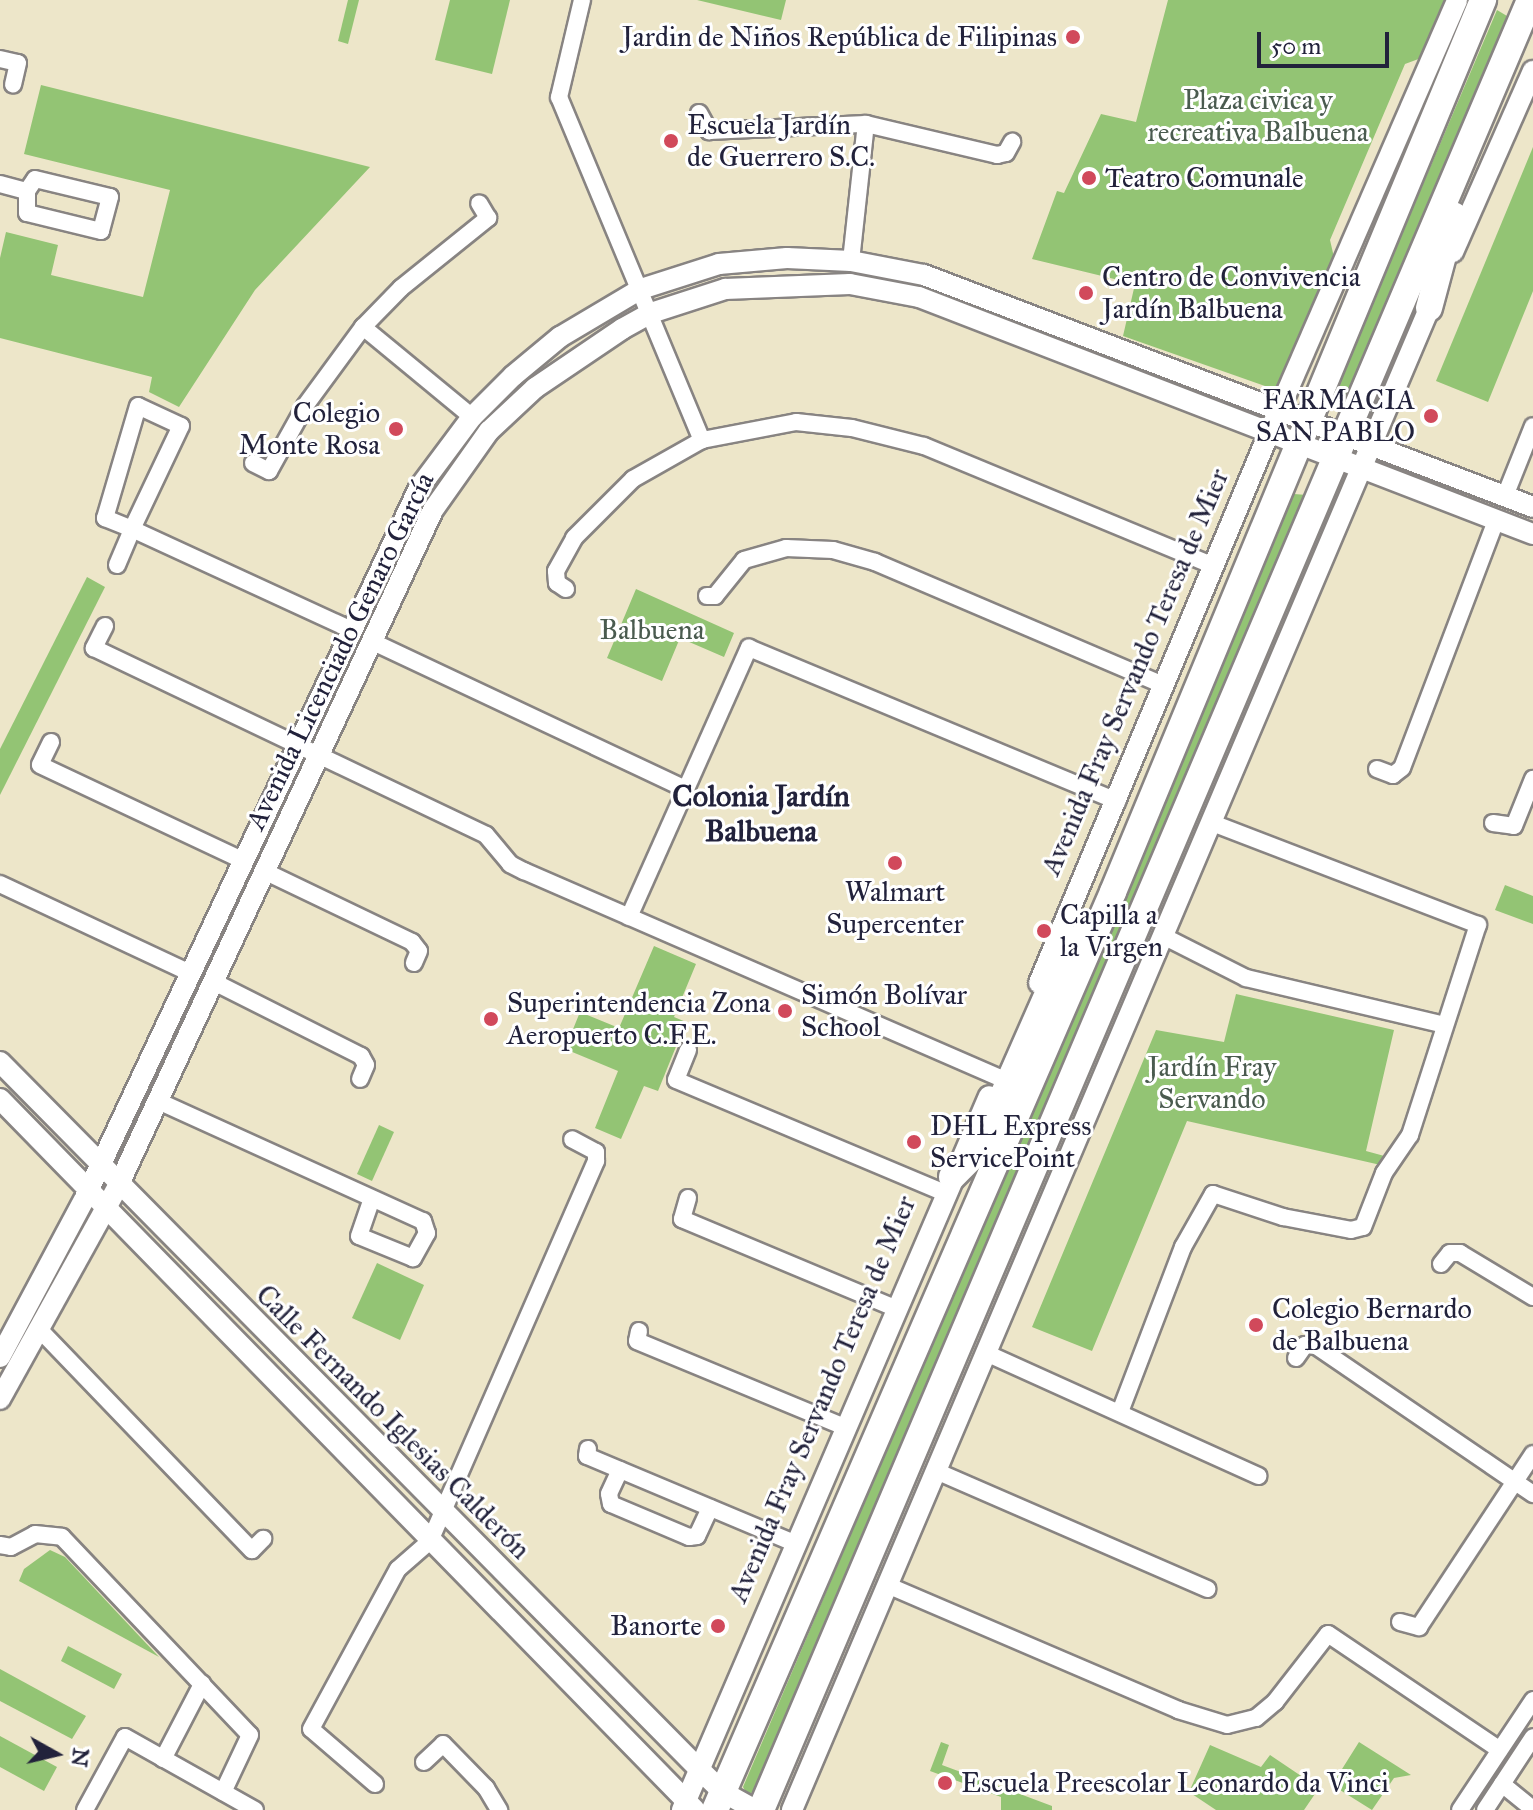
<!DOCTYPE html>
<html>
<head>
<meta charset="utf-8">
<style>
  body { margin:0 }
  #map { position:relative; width:1533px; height:1810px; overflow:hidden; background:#ede6c9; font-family:"IM FELL Great Primer",serif }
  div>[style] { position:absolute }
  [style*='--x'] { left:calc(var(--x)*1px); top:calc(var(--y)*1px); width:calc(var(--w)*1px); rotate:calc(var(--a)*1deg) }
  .green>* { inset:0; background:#93c474 }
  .roads { filter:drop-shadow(2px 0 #888482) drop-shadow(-2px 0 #888482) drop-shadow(0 2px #888482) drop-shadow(0 -2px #888482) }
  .minor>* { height:16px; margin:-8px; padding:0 8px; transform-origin:8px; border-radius:8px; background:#fff }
  .tertiary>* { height:20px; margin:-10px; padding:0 10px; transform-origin:10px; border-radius:10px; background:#fff }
  .primary>* { height:26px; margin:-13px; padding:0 13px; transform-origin:13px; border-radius:13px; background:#fff }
  .dots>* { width:22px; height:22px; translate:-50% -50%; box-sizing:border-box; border:4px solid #fff; border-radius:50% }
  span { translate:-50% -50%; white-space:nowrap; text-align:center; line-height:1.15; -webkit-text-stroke:6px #fff; paint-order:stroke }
  .poi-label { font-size:28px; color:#22223b }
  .right { translate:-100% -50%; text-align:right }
  .left { translate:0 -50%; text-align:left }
  .park-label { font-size:28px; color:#4a5b4f }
  .street-label { font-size:28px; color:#22223b }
  .neighbourhood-label { font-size:30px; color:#22223b; font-weight:700 }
  .north { position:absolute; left:16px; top:1714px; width:80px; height:80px; -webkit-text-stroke:6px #fff; paint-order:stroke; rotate:98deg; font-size:22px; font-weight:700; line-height:32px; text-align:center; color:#22223b }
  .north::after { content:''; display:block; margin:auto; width:28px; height:36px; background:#22223b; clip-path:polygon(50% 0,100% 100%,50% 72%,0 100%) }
  .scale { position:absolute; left:1257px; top:32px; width:132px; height:36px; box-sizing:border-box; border:4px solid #22223b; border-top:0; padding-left:10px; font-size:24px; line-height:28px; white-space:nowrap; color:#22223b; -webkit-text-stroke:6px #fff; paint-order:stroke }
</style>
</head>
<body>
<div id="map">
  <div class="green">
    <i style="clip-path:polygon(348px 0,359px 0,348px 44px,338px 41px)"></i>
    <i style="clip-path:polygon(450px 0,510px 0,492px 74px,435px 60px)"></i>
    <i style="clip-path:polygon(697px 0,786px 0,781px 20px)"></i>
    <i style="clip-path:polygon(1168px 0,1455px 0,1432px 54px,1405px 64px,1330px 240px,1336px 266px,1285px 393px,1123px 336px,1135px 284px,1032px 259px,1057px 191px,1064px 193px,1101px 114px,1136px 122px)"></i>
    <i style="clip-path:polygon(1497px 10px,1507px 16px,1343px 403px,1335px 403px,1333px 396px)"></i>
    <i style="clip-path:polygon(41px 85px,370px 167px,255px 290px,179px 407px,149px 392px,152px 377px,0 338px,0 258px,6px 232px,58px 245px,51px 275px,143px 297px,170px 190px,24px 154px)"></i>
    <i style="clip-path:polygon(1533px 147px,1533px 291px,1488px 402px,1436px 381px)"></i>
    <i style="clip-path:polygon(1294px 494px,1307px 495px,762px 1790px,747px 1794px,743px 1787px)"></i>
    <i style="clip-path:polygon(87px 577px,105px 587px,0 795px,0 749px)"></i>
    <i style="clip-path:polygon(636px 589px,734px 633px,724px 657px,680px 638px,662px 681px,607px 658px)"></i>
    <i style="clip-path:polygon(1505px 885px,1533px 896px,1533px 924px,1495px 910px)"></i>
    <i style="clip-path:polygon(654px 946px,696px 964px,674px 1017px,686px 1022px,658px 1091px,644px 1086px,621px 1139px,595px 1128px,618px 1071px,565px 1049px,580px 1012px,619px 1028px)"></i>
    <i style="clip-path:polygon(1236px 994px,1394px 1030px,1366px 1151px,1388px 1157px,1385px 1166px,1187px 1121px,1092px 1351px,1032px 1327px,1156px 1030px,1224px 1042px)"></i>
    <i style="clip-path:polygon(379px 1125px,394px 1132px,372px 1181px,357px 1174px)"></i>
    <i style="clip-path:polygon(377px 1263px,424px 1285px,400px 1340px,352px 1318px)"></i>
    <i style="clip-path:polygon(50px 1550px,65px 1557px,159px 1657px,19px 1581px,24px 1569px)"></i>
    <i style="clip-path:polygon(68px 1646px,122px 1674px,114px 1689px,61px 1661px)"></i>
    <i style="clip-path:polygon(0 1669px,86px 1716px,72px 1739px,0 1701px)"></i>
    <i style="clip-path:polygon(0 1736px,57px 1767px,44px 1791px,0 1767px)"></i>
    <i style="clip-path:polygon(941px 1742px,949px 1745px,942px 1765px,1052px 1806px,1052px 1810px,1001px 1810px,1001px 1797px,930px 1771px)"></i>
    <i style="clip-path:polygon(1359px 1742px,1411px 1775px,1394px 1778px,1372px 1810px,1332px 1785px)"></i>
    <i style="clip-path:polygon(1210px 1745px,1261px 1767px,1270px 1755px,1319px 1788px,1304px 1810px,1216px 1810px,1189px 1792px)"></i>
  </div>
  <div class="roads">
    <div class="minor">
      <i style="--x:582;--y:0;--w:100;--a:103.3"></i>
      <i style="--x:559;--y:97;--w:372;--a:67.4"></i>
      <i style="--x:0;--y:59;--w:18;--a:13"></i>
      <i style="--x:18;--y:63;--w:22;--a:103"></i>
      <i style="--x:699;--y:113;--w:21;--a:61"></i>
      <i style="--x:709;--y:131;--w:157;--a:-2.6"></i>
      <i style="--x:866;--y:124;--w:135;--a:13.3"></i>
      <i style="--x:997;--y:155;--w:9;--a:-13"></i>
      <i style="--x:1006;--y:153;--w:13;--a:-61"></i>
      <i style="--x:35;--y:179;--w:77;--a:13.5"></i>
      <i style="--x:110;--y:197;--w:35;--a:105"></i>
      <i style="--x:101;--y:231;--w:76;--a:-166.3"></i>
      <i style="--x:27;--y:213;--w:22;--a:-90"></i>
      <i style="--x:27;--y:191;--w:14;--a:-56"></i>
      <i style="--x:0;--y:184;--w:28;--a:15"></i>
      <i style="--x:851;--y:261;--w:138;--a:-83.8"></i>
      <i style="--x:363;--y:327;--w:141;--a:39.5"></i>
      <i style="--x:253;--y:463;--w:18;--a:27"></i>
      <i style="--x:269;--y:471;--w:74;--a:-61"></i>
      <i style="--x:305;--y:406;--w:98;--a:-53.7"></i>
      <i style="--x:363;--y:327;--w:54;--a:-45.7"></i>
      <i style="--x:401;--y:288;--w:112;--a:-38.8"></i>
      <i style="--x:488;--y:218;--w:17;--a:-121"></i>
      <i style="--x:1505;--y:496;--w:75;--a:-68.2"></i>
      <i style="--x:117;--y:565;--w:39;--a:-67"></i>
      <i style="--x:132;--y:529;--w:114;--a:-64.6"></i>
      <i style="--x:181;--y:426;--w:47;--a:-155.1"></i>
      <i style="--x:138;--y:406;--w:117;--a:106.4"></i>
      <i style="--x:105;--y:518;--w:29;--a:22"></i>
      <i style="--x:132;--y:529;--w:242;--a:24.7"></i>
      <i style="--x:566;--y:589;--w:11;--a:-146"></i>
      <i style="--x:557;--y:583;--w:12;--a:-95"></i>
      <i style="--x:556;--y:571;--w:38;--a:-61"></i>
      <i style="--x:574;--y:538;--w:83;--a:-45"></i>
      <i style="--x:633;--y:479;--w:79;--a:-29.5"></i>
      <i style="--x:702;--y:440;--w:96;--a:-10.8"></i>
      <i style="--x:796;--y:422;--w:56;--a:6.1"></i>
      <i style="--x:852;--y:428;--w:74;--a:14"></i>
      <i style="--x:924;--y:446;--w:314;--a:22.5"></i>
      <i style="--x:707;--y:596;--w:8;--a:0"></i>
      <i style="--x:715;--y:596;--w:46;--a:-51.1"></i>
      <i style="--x:744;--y:560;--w:44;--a:-15.9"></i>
      <i style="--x:786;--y:548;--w:47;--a:2.4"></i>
      <i style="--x:833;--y:550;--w:44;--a:15.9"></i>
      <i style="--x:875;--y:562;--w:314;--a:23.1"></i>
      <i style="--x:105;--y:626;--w:25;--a:117"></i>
      <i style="--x:94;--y:648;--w:434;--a:25.5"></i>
      <i style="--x:486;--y:835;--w:38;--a:50"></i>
      <i style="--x:510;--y:864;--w:16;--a:27"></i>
      <i style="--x:524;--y:871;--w:517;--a:23.49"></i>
      <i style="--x:371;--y:641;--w:348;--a:25.2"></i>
      <i style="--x:51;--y:742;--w:25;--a:116"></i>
      <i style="--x:40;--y:765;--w:225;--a:25.2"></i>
      <i style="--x:1377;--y:769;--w:17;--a:21"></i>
      <i style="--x:1393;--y:775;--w:11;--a:-38"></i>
      <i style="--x:1402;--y:768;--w:265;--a:-69.2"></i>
      <i style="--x:1493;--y:823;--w:21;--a:8"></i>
      <i style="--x:1514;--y:826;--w:51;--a:-68"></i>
      <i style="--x:264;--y:871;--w:164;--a:25.6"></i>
      <i style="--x:412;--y:942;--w:11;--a:52"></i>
      <i style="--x:419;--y:951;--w:13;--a:113"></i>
      <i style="--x:0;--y:884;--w:212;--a:25.1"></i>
      <i style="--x:629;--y:917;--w:295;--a:-66"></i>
      <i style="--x:749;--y:648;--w:399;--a:22.6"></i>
      <i style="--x:1163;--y:936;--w:93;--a:26.8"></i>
      <i style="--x:1246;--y:978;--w:204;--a:13.3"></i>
      <i style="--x:212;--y:981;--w:167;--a:26.7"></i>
      <i style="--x:361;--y:1056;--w:10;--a:61"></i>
      <i style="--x:366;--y:1065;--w:15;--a:113"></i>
      <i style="--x:688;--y:1050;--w:32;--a:112"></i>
      <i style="--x:676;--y:1080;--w:292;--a:22.8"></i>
      <i style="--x:158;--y:1101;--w:291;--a:24.4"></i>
      <i style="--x:423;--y:1221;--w:13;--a:72"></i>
      <i style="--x:427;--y:1233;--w:29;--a:119"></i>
      <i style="--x:413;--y:1258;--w:58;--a:-157.8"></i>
      <i style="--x:359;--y:1236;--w:39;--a:-71"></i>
      <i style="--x:688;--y:1198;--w:22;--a:106"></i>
      <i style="--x:682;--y:1219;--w:231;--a:22.7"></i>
      <i style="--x:1441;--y:1264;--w:14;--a:-51"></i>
      <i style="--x:1450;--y:1253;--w:10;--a:0"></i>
      <i style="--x:1460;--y:1253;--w:85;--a:31.1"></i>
      <i style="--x:39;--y:1329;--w:307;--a:46.1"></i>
      <i style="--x:252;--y:1550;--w:16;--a:-45"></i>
      <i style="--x:639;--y:1331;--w:10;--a:101"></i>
      <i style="--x:637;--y:1341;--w:227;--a:22.5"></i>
      <i style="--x:986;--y:1353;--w:299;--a:24.3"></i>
      <i style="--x:1296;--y:1358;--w:16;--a:-55"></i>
      <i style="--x:1305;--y:1345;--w:11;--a:5"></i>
      <i style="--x:1316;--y:1346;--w:263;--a:34.3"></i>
      <i style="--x:1120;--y:1412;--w:177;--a:-69.1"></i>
      <i style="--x:1183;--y:1247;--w:61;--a:-60.5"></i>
      <i style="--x:1213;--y:1194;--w:74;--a:18.2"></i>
      <i style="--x:1283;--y:1217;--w:69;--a:10.8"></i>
      <i style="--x:1351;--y:1230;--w:12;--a:-14"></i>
      <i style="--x:1363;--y:1227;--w:58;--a:-68.7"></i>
      <i style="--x:1384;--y:1173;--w:46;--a:-55.6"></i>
      <i style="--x:1410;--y:1135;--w:221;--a:-72.1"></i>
      <i style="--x:1478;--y:925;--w:287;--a:-159"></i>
      <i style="--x:588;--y:1449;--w:7;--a:98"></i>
      <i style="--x:587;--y:1456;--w:225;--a:22.8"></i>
      <i style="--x:620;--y:1470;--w:26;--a:115"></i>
      <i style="--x:609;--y:1494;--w:10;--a:79"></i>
      <i style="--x:611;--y:1504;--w:85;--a:22.9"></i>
      <i style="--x:689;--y:1537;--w:8;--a:-7"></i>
      <i style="--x:697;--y:1536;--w:31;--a:-65"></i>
      <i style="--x:936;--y:1471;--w:296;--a:23.5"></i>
      <i style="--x:0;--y:1545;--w:11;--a:10"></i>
      <i style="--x:11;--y:1547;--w:27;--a:-28"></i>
      <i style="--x:35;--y:1534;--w:27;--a:6"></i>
      <i style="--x:62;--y:1537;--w:273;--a:46.5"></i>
      <i style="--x:250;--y:1735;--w:63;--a:115.3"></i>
      <i style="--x:887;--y:1585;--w:317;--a:23.2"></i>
      <i style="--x:1178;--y:1710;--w:51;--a:17"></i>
      <i style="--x:1227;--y:1725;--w:30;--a:-14"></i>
      <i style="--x:1256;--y:1718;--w:25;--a:-40"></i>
      <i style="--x:1275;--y:1702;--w:86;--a:-52.1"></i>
      <i style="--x:1328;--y:1634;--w:207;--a:34"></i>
      <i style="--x:1400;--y:1622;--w:20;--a:15"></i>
      <i style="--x:1419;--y:1627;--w:207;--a:-56.6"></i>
      <i style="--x:163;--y:1759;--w:85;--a:-62.5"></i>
      <i style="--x:424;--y:1762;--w:26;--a:-43"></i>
      <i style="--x:443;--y:1744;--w:62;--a:45.7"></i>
      <i style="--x:486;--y:1788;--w:26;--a:59"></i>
      <i style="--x:375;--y:1784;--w:84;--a:-139.3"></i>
      <i style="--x:311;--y:1729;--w:182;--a:-61.5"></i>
      <i style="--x:398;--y:1569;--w:43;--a:-41.2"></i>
      <i style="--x:430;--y:1541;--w:415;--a:-66.4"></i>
      <i style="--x:596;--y:1161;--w:9;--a:-90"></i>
      <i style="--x:596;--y:1152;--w:27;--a:-152"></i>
      <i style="--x:1502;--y:1784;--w:40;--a:39"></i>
      <i style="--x:85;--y:1810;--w:83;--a:-61.3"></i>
      <i style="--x:125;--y:1737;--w:149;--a:29.3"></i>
      <i style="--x:1460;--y:1810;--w:132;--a:-56.4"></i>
      <i style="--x:1485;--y:1810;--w:87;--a:-56.7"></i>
    </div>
    <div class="tertiary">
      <i style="--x:1453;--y:252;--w:198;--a:-66.2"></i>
      <i style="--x:1039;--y:983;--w:596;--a:-67.31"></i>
      <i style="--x:1269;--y:433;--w:472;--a:-66.5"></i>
      <i style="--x:0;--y:1062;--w:996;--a:45.33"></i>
      <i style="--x:700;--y:1770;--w:32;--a:44"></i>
      <i style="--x:723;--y:1792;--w:38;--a:29"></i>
      <i style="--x:0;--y:1099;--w:994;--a:45.65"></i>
      <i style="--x:0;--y:1357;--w:178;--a:-61.9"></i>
      <i style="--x:84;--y:1200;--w:787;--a:-64.8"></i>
      <i style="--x:419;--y:488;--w:89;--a:-53.3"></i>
      <i style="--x:472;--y:417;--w:58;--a:-45"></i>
      <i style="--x:513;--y:376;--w:61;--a:-39.7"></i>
      <i style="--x:560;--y:337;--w:94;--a:-30.7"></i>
      <i style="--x:641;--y:289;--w:82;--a:-17.8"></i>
      <i style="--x:719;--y:264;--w:68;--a:-5"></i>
      <i style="--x:787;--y:258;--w:64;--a:2.7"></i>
      <i style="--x:851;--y:261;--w:74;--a:10.9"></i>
      <i style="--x:924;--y:275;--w:652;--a:20.85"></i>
      <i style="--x:0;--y:1399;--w:246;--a:-61"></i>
      <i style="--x:119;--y:1184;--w:744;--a:-65.02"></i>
      <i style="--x:433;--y:510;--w:97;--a:-54.7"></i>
      <i style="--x:489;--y:431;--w:63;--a:-43.1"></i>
      <i style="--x:535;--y:388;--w:105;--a:-34.1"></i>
      <i style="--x:622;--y:329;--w:33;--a:-29"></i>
      <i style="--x:651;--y:313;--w:78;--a:-18"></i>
      <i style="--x:725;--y:289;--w:125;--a:-2.3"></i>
      <i style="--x:850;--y:284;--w:70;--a:10.7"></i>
      <i style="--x:919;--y:297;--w:658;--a:21.11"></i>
      <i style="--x:682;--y:1810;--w:777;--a:-66.73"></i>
      <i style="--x:792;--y:1810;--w:1644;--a:-67.01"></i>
    </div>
    <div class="primary">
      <i style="--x:1429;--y:308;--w:96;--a:-75"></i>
      <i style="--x:952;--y:1177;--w:38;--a:-45"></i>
      <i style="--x:979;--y:1150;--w:201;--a:-66.2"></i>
      <i style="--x:1060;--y:966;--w:35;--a:-55"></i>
      <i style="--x:715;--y:1810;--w:1001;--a:-66.56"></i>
      <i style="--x:1113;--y:892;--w:966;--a:-67.47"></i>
      <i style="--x:761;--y:1810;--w:1967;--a:-66.98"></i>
    </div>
  </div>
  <div class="dots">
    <i style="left:1073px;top:37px;background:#d1495b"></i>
    <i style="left:671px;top:141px;background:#d1495b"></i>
    <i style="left:1089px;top:178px;background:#d1495b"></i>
    <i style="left:1086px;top:293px;background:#d1495b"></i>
    <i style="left:1431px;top:416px;background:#d1495b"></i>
    <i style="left:396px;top:429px;background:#d1495b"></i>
    <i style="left:895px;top:863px;background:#d1495b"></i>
    <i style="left:1044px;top:931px;background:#d1495b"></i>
    <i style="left:785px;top:1011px;background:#d1495b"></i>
    <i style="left:491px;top:1019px;background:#d1495b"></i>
    <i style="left:914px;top:1142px;background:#d1495b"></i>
    <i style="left:1256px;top:1325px;background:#d1495b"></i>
    <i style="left:718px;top:1626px;background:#d1495b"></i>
    <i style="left:945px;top:1783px;background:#d1495b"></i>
  </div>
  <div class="poi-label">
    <span class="right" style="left:1057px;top:37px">Jardin de Niños República de Filipinas</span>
    <span class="left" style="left:687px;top:141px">Escuela Jardín<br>de Guerrero S.C.</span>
    <span class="left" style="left:1105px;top:178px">Teatro Comunale</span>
    <span class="left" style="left:1102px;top:293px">Centro de Convivencia<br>Jardín Balbuena</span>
    <span class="right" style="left:1415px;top:416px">FARMACIA<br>SAN PABLO</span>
    <span class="right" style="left:380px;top:429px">Colegio<br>Monte Rosa</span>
    <span style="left:895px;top:908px">Walmart<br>Supercenter</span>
    <span class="left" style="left:1060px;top:931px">Capilla a<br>la Virgen</span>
    <span class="left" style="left:801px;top:1011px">Simón Bolívar<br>School</span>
    <span class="left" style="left:507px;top:1019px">Superintendencia Zona<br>Aeropuerto C.F.E.</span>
    <span class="left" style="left:930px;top:1142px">DHL Express<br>ServicePoint</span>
    <span class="left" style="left:1272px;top:1325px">Colegio Bernardo<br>de Balbuena</span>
    <span class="right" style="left:702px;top:1626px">Banorte</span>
    <span class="left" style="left:961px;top:1783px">Escuela Preescolar Leonardo da Vinci</span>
  </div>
  <div class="park-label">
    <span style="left:1258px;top:116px">Plaza civica y<br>recreativa Balbuena</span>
    <span style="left:652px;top:630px">Balbuena</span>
    <span style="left:1212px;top:1083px">Jardín Fray<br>Servando</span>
  </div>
  <div class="street-label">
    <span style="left:340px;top:651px;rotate:-64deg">Avenida Licenciado Genaro García</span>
    <span style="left:1135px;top:672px;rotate:-67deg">Avenida Fray Servando Teresa de Mier</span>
    <span style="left:822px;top:1399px;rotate:-67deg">Avenida Fray Servando Teresa de Mier</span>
    <span style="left:393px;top:1422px;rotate:45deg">Calle Fernando Iglesias Calderón</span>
  </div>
  <div class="neighbourhood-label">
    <span style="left:761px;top:813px">Colonia Jardín<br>Balbuena</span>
  </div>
  <div class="north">N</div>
  <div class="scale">50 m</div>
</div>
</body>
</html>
